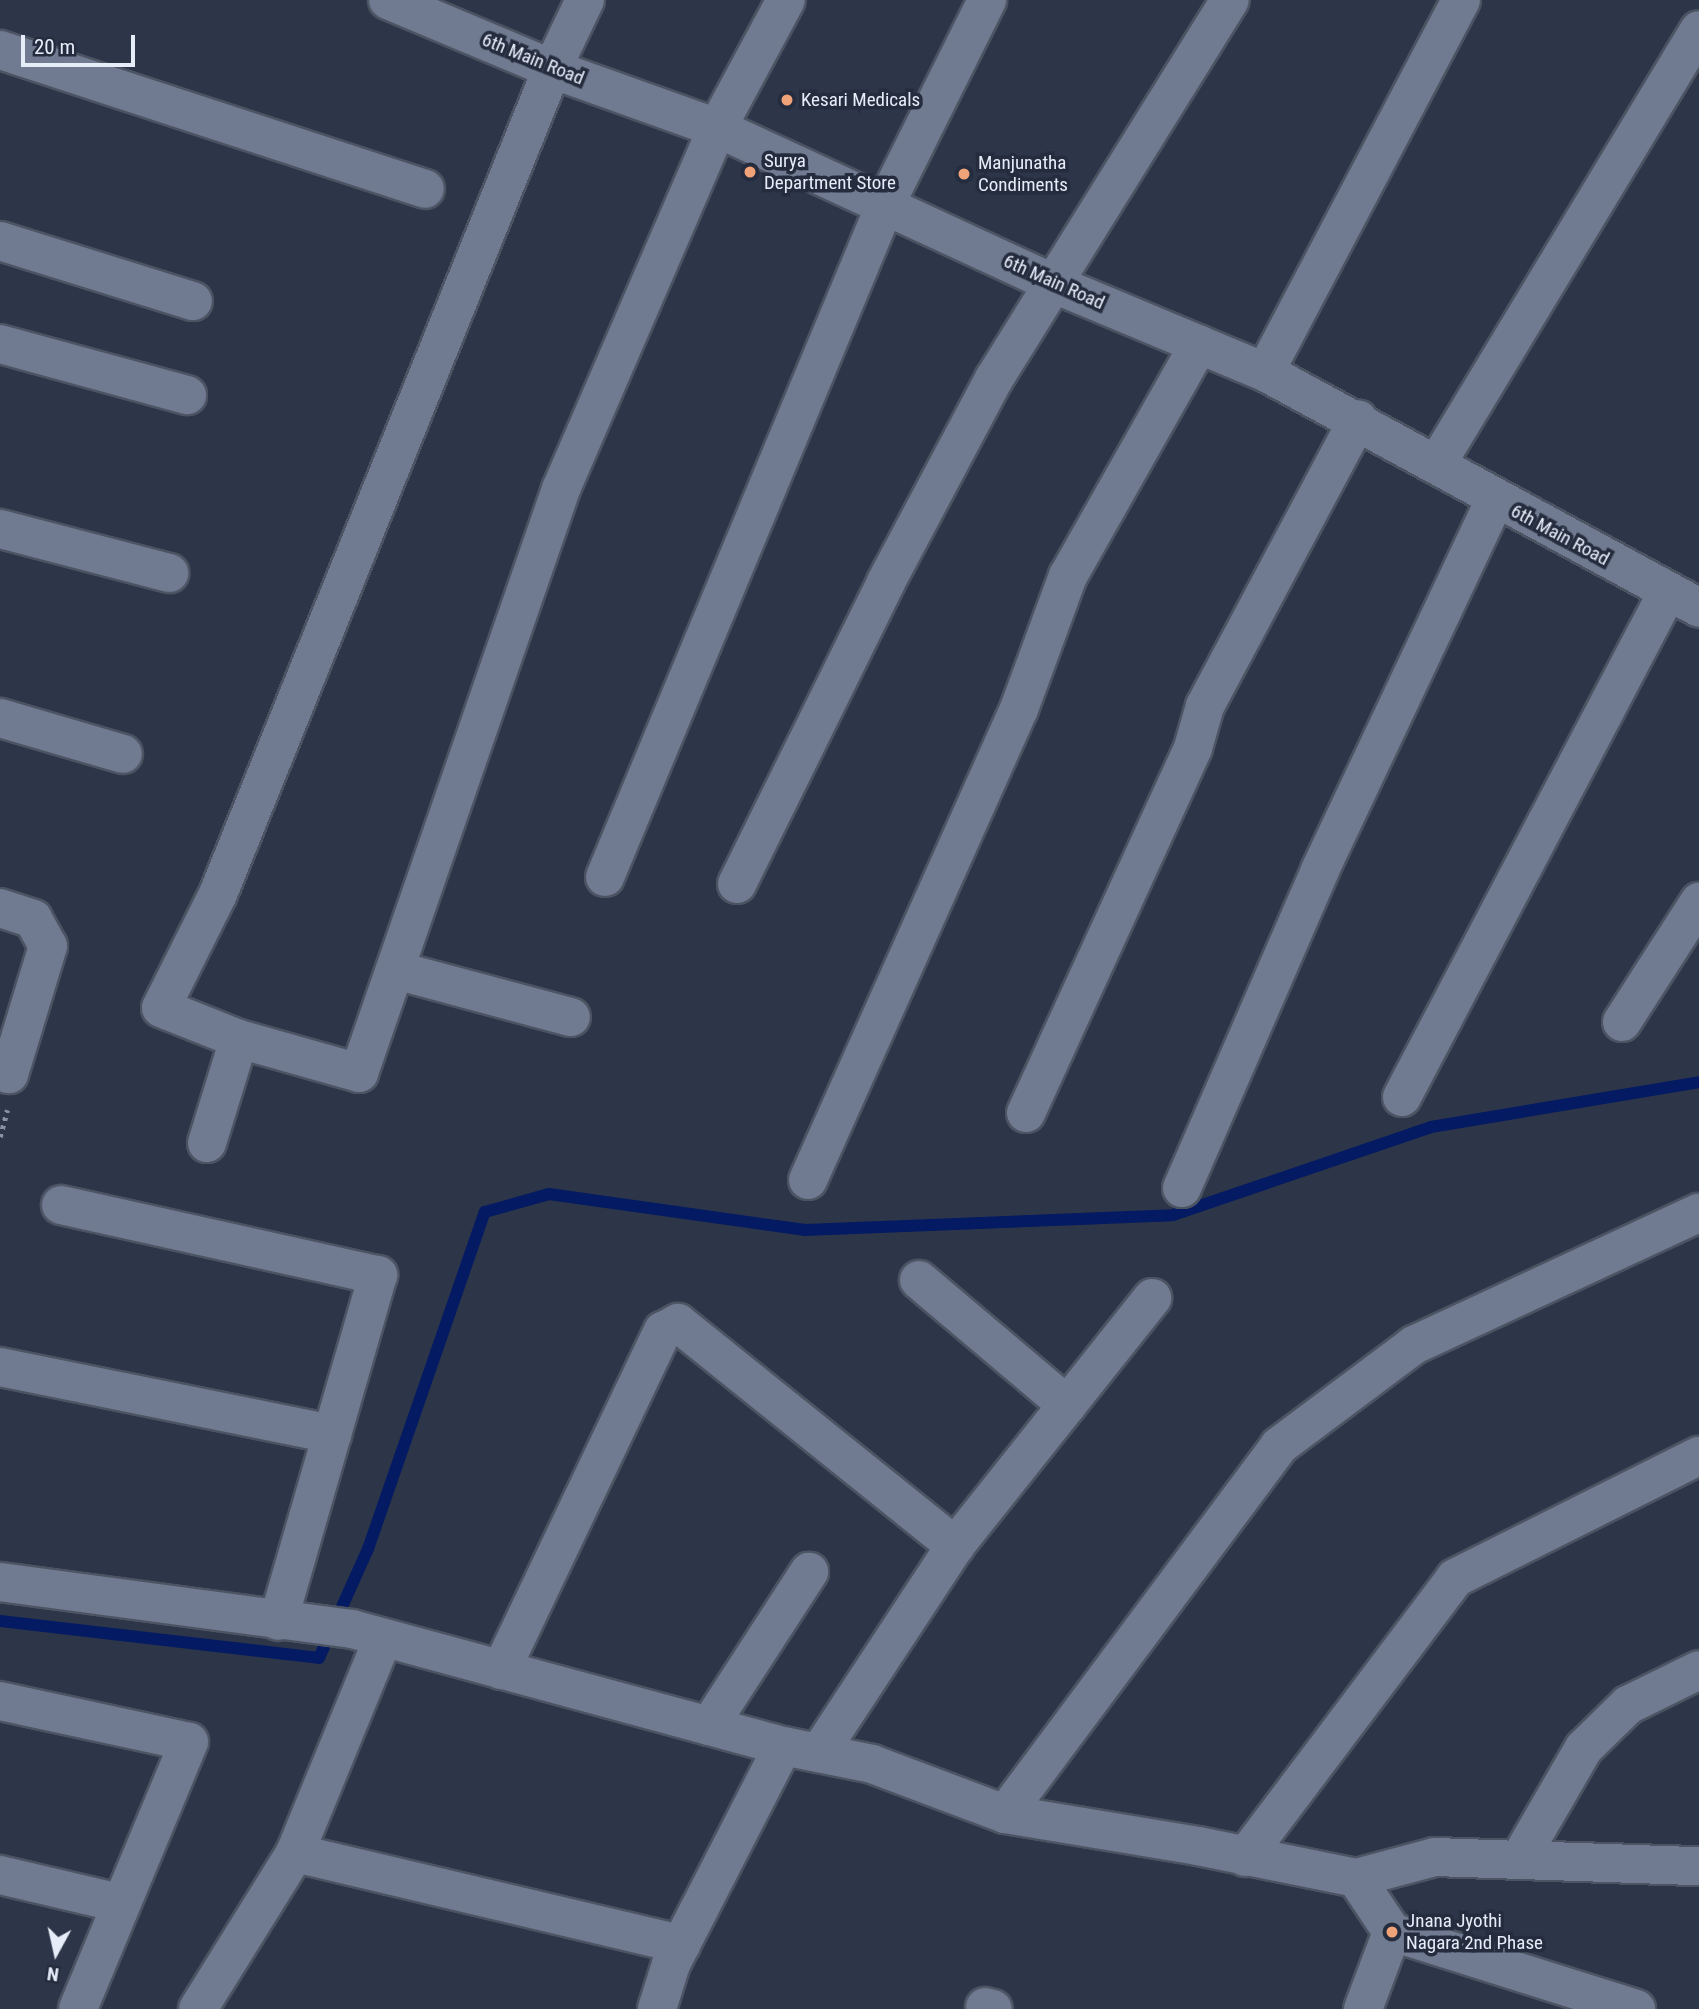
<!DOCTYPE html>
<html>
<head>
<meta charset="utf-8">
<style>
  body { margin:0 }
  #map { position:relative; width:1699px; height:2009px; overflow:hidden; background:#2d3649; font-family:"Roboto Condensed",sans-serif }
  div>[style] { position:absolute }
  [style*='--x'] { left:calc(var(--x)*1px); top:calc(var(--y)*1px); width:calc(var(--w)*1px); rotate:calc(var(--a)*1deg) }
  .stream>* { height:12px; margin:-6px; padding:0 6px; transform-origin:6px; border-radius:6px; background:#041a62 }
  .path>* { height:4.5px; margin-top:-2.25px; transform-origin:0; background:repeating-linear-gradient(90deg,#8a92a1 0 3.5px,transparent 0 8.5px) }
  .roads { filter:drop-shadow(2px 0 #4c5463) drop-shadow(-2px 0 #4c5463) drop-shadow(0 2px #4c5463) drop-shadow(0 -2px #4c5463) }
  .minor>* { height:38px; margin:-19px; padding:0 19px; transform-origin:19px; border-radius:19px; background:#707a90 }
  .dots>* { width:19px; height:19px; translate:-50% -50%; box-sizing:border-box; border:4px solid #242c3e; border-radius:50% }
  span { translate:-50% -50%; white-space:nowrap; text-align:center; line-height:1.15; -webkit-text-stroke:7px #242c3e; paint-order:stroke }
  .street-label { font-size:19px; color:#e6ecf8 }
  .poi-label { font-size:19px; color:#e6ecf8 }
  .left { translate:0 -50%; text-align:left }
  .north { position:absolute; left:21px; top:1918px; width:70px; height:70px; -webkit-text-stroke:5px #242c3e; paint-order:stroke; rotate:188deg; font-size:19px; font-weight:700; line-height:28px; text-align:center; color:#e6ecf8 }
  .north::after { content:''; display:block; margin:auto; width:24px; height:32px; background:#e6ecf8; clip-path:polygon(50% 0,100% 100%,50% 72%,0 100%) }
  .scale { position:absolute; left:21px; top:35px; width:114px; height:32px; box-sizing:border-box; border:4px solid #e6ecf8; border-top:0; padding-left:9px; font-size:21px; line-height:24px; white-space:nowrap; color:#e6ecf8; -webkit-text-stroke:5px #242c3e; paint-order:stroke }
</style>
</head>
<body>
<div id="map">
  <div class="stream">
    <i style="--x:0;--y:1621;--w:321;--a:6.6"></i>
    <i style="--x:319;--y:1658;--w:120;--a:-65.8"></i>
    <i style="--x:368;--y:1549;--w:357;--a:-70.9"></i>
    <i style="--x:485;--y:1212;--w:66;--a:-15.7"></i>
    <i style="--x:549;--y:1194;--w:259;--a:8"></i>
    <i style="--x:805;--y:1230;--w:368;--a:-2.3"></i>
    <i style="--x:1173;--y:1215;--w:273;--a:-18.8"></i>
    <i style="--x:1431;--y:1127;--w:272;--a:-9.5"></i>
  </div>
  <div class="path">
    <i style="--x:0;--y:1137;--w:28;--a:-75"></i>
  </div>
  <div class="roads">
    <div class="minor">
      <i style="--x:388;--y:0;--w:178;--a:22.8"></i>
      <i style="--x:552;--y:69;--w:175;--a:19.7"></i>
      <i style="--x:717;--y:128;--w:369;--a:24.8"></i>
      <i style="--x:1052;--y:283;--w:231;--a:22.7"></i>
      <i style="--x:1265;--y:372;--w:494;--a:28.5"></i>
      <i style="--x:585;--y:0;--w:76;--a:115.6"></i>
      <i style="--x:552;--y:69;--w:890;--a:112.04"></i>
      <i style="--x:218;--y:894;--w:127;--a:116.6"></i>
      <i style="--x:161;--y:1008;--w:84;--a:21.7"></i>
      <i style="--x:239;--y:1039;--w:125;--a:15.8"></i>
      <i style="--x:359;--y:1073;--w:618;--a:-70.92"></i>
      <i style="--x:561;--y:489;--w:393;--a:-66.6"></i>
      <i style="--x:717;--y:128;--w:145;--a:-61.7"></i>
      <i style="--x:0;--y:50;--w:447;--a:18.1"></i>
      <i style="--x:0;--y:241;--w:202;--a:17.3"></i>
      <i style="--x:0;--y:344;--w:194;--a:15.3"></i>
      <i style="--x:1265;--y:372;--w:420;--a:-62.2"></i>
      <i style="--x:1436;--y:465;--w:508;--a:-58.84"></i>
      <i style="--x:0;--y:529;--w:175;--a:14.6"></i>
      <i style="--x:0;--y:718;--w:128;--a:16.3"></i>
      <i style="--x:605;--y:877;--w:730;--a:-67.37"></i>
      <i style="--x:886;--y:203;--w:227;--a:-63.5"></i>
      <i style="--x:737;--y:884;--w:337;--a:-63.7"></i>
      <i style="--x:886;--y:582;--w:230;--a:-62"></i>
      <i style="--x:994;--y:379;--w:446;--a:-58.1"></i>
      <i style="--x:0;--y:908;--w:35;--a:18"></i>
      <i style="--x:33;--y:919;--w:31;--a:61"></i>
      <i style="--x:48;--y:946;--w:134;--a:106.9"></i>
      <i style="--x:9;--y:1074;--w:9;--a:-167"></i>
      <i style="--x:395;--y:970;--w:182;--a:15"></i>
      <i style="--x:1622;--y:1022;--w:143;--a:-57.3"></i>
      <i style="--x:1402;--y:1097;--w:569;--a:-62.26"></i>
      <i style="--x:1026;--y:1113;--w:401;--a:-65.4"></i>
      <i style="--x:1193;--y:748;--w:44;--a:-74.1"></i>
      <i style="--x:1205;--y:706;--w:325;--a:-61.9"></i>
      <i style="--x:207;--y:1143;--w:109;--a:-72.9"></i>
      <i style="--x:808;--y:1180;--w:516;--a:-65.87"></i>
      <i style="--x:1019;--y:709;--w:142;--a:-69.8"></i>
      <i style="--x:1068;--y:576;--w:266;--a:-60.5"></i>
      <i style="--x:1182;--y:1188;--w:347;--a:-66.5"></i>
      <i style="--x:1320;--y:870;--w:409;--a:-64.7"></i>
      <i style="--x:61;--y:1205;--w:325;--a:12.5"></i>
      <i style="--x:378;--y:1275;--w:360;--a:106.1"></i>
      <i style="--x:919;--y:1280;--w:194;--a:40.2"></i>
      <i style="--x:0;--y:1367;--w:339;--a:11.4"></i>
      <i style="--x:0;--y:1582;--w:355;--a:7.6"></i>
      <i style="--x:352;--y:1629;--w:447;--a:15.2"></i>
      <i style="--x:783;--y:1746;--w:91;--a:11.4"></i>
      <i style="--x:872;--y:1764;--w:142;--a:20.6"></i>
      <i style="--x:1005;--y:1814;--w:196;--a:9.4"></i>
      <i style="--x:1198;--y:1846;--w:161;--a:11.4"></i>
      <i style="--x:1356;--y:1878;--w:82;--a:-14.9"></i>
      <i style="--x:1435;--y:1857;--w:264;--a:2"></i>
      <i style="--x:501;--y:1670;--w:376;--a:-64.5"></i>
      <i style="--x:663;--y:1331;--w:17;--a:-28"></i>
      <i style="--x:678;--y:1323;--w:356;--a:38.8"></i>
      <i style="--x:0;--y:1701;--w:193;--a:12.2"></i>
      <i style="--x:189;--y:1742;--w:289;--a:112.6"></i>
      <i style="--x:709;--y:1726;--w:184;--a:-57"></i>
      <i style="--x:819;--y:1753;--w:248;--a:-56.7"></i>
      <i style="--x:955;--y:1546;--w:317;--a:-51.5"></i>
      <i style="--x:1005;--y:1814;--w:459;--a:-53.3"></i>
      <i style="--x:1279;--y:1446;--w:169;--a:-36.8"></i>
      <i style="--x:1414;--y:1345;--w:314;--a:-24.9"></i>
      <i style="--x:295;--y:1853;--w:397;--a:13.3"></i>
      <i style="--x:1245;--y:1857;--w:349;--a:-53"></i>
      <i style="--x:1455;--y:1578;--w:273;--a:-26.6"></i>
      <i style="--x:1519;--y:1860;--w:129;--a:-59.9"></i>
      <i style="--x:1584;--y:1748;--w:62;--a:-44.3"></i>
      <i style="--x:1628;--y:1705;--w:79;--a:-26.2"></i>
      <i style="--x:0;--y:1875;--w:122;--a:13.2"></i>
      <i style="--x:1356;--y:1878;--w:65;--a:56.3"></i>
      <i style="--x:1392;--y:1932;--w:82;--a:110.6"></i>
      <i style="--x:1392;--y:1932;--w:256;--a:17.5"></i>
      <i style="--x:985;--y:2007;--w:8;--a:14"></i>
      <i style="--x:198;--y:2009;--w:184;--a:-58.1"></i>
      <i style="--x:295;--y:1853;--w:232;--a:-67.7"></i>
      <i style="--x:657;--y:2009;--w:47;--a:-72.7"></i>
      <i style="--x:671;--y:1964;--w:245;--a:-62.8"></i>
    </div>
  </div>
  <div class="dots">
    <i style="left:787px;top:100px;background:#f0a279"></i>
    <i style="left:750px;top:172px;background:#f0a279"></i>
    <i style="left:964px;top:174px;background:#f0a279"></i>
    <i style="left:1392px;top:1932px;background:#f0a279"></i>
  </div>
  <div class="street-label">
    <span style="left:533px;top:59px;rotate:22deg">6th Main Road</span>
    <span style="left:1054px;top:282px;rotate:24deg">6th Main Road</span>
    <span style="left:1560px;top:535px;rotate:28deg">6th Main Road</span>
  </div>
  <div class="poi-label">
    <span class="left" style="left:801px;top:100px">Kesari Medicals</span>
    <span class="left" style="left:764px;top:172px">Surya<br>Department Store</span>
    <span class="left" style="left:978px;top:174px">Manjunatha<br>Condiments</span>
    <span class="left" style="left:1406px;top:1932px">Jnana Jyothi<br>Nagara 2nd Phase</span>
  </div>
  <div class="north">N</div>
  <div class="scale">20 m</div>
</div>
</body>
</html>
